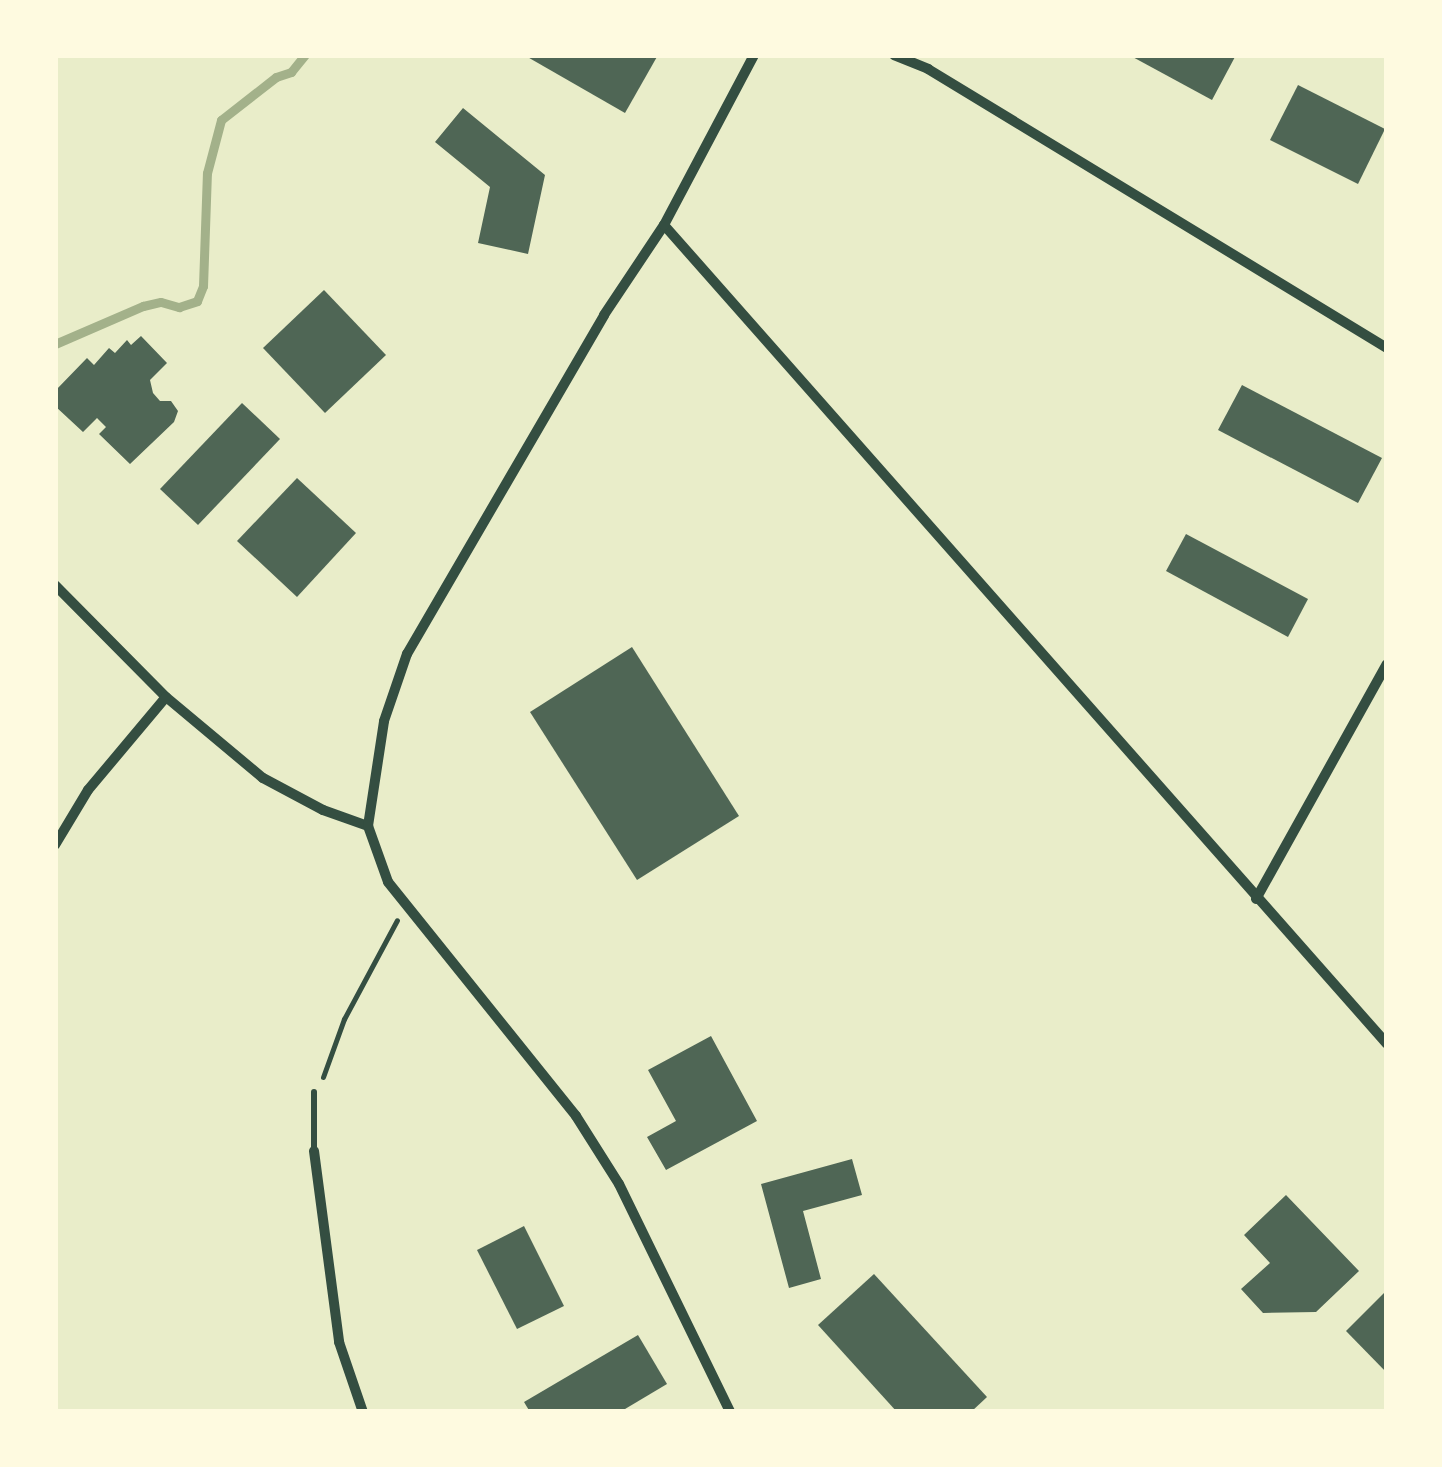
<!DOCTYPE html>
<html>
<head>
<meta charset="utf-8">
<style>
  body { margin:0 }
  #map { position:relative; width:1442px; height:1467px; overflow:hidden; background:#e9edc9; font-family:"Alegreya Sans",sans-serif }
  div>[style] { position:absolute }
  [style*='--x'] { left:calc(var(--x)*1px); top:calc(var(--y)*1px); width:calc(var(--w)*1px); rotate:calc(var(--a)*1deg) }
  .stream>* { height:9px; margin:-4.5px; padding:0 4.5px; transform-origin:4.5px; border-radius:4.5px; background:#a3b18a }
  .building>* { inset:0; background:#4f6655 }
  .path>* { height:5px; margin:-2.5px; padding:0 2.5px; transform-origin:2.5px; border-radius:2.5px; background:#344e41 }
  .service>* { height:6px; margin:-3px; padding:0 3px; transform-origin:3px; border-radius:3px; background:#344e41 }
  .minor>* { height:10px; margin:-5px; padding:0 5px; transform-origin:5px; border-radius:5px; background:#344e41 }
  span { translate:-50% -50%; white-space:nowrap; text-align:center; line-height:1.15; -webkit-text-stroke:10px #fefae0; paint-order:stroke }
  .frame { position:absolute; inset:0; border:58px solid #fefae0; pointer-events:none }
</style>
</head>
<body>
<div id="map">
  <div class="stream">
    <i style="--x:55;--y:344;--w:96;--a:-23.4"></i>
    <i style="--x:143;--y:306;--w:18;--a:-13"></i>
    <i style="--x:161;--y:302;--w:19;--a:16"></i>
    <i style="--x:179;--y:307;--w:19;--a:-18"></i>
    <i style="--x:197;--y:301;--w:16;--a:-68"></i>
    <i style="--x:203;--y:286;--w:113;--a:-88"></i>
    <i style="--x:207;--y:173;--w:55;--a:-75.2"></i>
    <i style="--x:221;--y:120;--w:70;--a:-38"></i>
    <i style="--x:276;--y:77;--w:16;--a:-18"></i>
    <i style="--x:291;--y:72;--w:22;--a:-51"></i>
  </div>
  <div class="building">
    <i style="clip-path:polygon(524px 55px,658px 55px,625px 113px)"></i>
    <i style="clip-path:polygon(1129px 55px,1236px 55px,1212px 100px)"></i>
    <i style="clip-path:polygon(1298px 85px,1385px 129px,1358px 184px,1270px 140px)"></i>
    <i style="clip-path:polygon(463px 108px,545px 175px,528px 254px,478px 243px,490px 187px,435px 142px)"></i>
    <i style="clip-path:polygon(324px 290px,386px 355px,325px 413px,263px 348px)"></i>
    <i style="clip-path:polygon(141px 336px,167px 363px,150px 380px,153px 393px,160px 401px,171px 401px,178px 411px,174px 422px,130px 464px,99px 434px,106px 427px,97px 418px,83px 432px,55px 406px,55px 391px,87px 358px,94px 365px,109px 348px,115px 353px,127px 340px,131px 345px)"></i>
    <i style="clip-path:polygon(1242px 385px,1382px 458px,1358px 503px,1218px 430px)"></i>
    <i style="clip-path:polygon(242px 403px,280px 439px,198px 525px,160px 489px)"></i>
    <i style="clip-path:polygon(297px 478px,356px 533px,297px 597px,237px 541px)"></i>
    <i style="clip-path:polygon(1186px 534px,1308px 599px,1288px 637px,1166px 571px)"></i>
    <i style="clip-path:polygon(632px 647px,739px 816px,637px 880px,530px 712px)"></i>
    <i style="clip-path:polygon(711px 1036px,757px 1121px,666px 1170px,647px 1137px,676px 1121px,648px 1070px)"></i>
    <i style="clip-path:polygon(852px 1159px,862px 1195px,803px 1211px,821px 1279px,789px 1288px,761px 1184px)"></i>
    <i style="clip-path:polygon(1286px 1195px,1359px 1271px,1316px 1312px,1263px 1313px,1241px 1289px,1270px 1263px,1244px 1235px)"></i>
    <i style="clip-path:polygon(524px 1226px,564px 1306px,517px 1329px,477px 1250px)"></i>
    <i style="clip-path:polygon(874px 1274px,987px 1397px,971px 1412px,897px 1412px,818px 1325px)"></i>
    <i style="clip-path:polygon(1387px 1290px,1387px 1373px,1346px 1331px)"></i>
    <i style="clip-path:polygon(638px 1335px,667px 1384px,620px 1412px,530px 1412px,524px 1402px)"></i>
  </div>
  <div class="path">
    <i style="--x:323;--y:1077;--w:62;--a:-70.1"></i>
    <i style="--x:344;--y:1019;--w:112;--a:-61.8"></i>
  </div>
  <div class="service">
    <i style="--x:314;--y:1092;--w:58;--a:90"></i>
  </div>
  <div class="minor">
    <i style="--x:894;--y:55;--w:37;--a:22"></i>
    <i style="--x:928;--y:69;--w:537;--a:31.29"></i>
    <i style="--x:664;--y:225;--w:1092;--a:48.56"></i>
    <i style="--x:55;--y:585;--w:158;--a:45.3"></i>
    <i style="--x:166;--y:697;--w:126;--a:39.9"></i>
    <i style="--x:263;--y:778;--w:68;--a:28.1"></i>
    <i style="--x:323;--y:810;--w:48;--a:19.6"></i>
    <i style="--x:368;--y:826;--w:59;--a:70.3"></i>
    <i style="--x:388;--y:882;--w:300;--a:51.2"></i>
    <i style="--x:576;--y:1116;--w:80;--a:57.7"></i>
    <i style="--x:619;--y:1184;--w:254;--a:64"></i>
    <i style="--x:368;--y:826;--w:106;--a:-81.3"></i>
    <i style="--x:384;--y:721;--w:71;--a:-71.1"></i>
    <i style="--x:407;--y:654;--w:392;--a:-59.8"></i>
    <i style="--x:604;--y:315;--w:108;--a:-56.3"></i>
    <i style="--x:664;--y:225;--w:192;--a:-62.1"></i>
    <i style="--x:55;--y:845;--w:64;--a:-59"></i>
    <i style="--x:88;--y:790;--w:121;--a:-50"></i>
    <i style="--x:1256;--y:899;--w:269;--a:-60.9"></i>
    <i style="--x:314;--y:1151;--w:193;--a:82.5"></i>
    <i style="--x:339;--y:1342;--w:74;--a:71.1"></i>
  </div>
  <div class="frame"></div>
</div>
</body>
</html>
